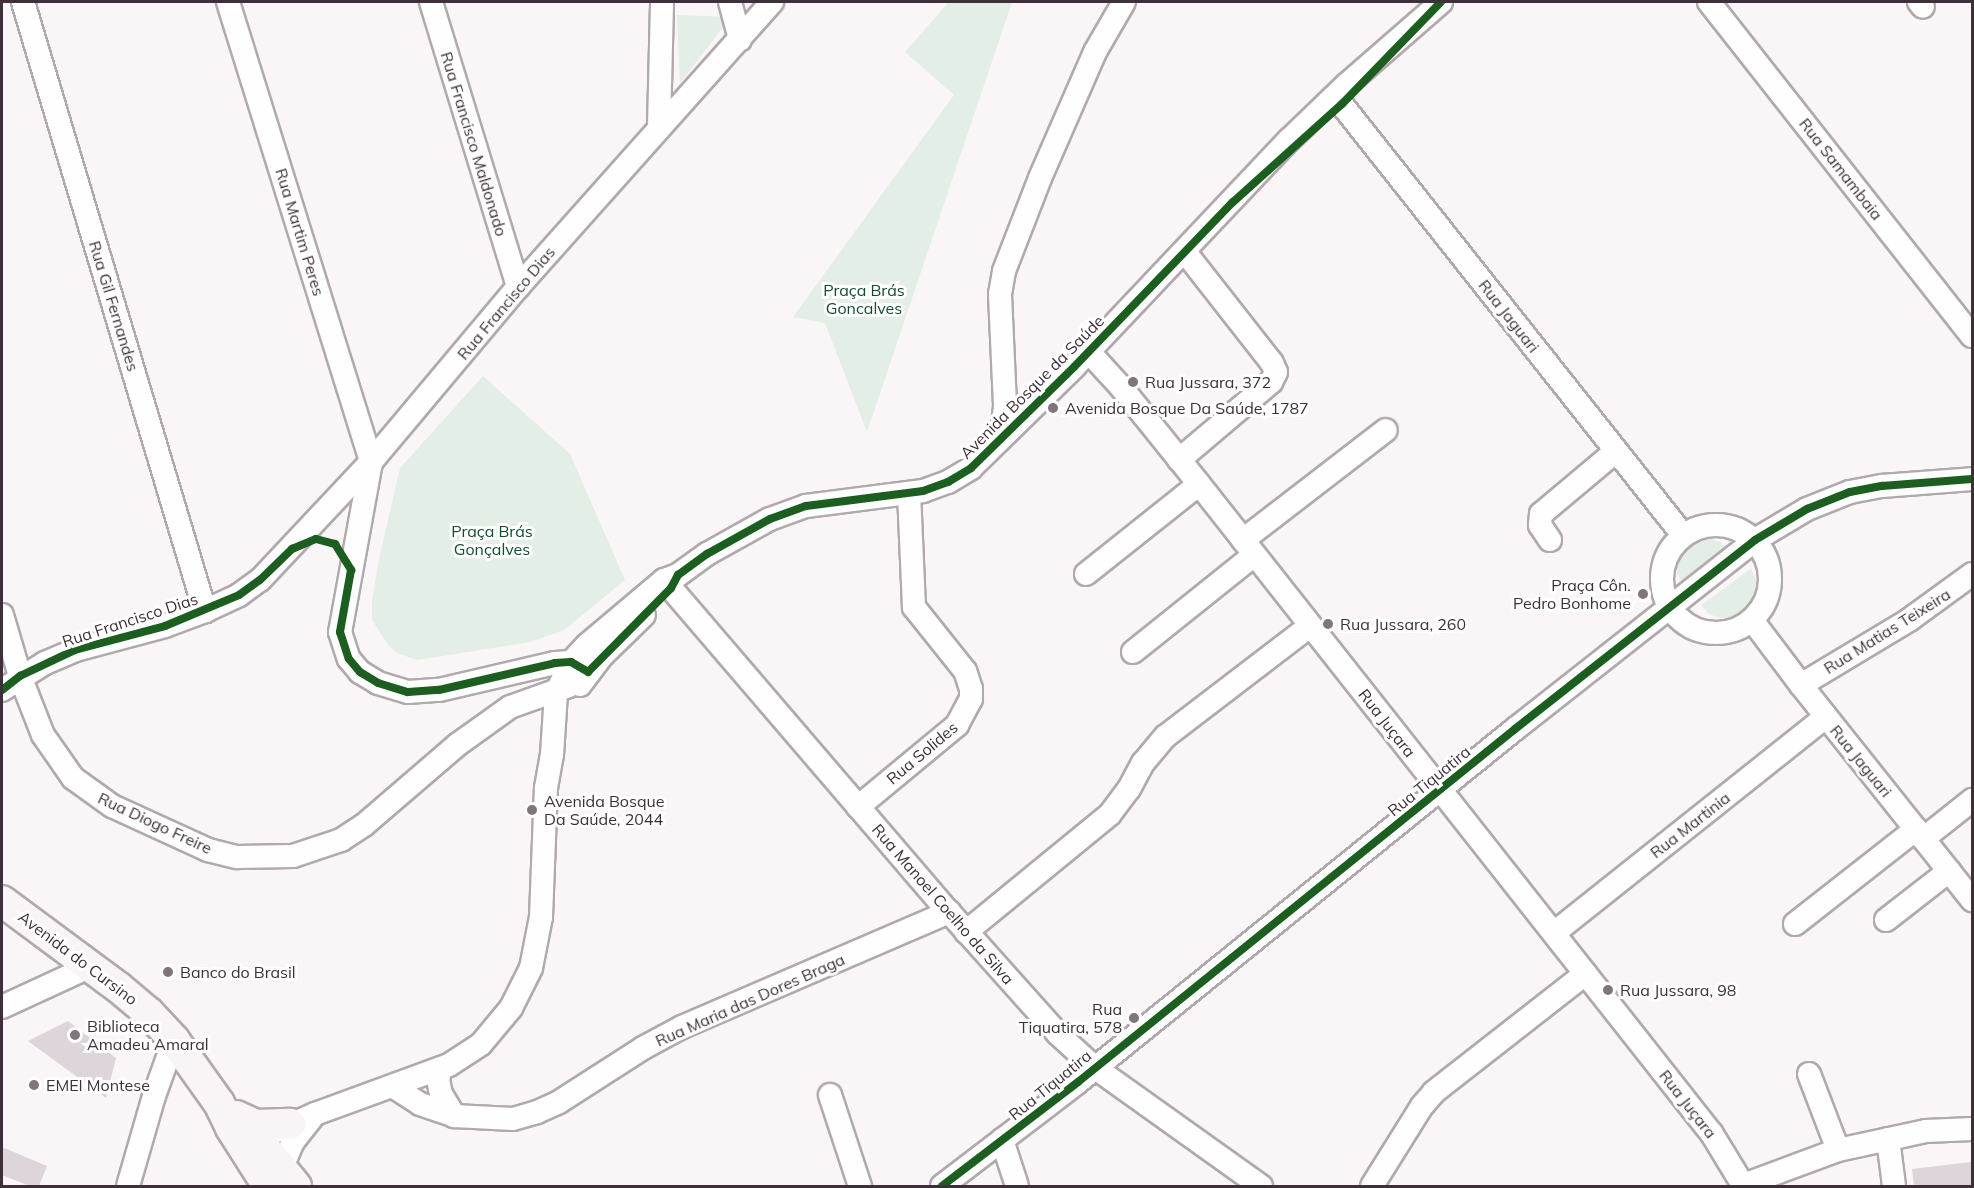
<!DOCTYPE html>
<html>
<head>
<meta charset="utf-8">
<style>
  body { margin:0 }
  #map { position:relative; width:1974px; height:1188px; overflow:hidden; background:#faf5f7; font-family:Mulish,sans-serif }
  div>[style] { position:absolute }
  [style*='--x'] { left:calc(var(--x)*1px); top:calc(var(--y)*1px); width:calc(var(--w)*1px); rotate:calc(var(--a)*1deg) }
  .green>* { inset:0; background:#e2eee6 }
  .building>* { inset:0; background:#ddd5d9 }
  .roads { filter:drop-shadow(2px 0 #b1a9ad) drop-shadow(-2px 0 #b1a9ad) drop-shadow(0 2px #b1a9ad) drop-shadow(0 -2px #b1a9ad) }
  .minor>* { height:22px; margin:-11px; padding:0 11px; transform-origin:11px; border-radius:11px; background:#fefefe }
  .minor>.ring { margin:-11px; padding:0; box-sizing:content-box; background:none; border:22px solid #fefefe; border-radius:50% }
  .major>* { height:30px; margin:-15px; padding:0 15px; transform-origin:15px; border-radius:15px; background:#f9f5f7 }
  .cycleway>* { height:8px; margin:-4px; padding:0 4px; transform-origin:4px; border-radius:4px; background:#1b5e20 }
  .dots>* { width:16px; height:16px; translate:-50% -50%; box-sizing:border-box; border:3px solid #fff; border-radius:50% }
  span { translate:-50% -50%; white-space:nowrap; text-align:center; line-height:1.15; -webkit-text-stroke:6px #fff; paint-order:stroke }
  .street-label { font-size:16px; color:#3d3038 }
  .park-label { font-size:16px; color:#114b30 }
  .poi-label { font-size:16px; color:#3d3038 }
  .left { translate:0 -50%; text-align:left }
  .right { translate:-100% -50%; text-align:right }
  .frame { position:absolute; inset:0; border:3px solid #3d3038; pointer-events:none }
</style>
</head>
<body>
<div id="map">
  <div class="green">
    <i style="clip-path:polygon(949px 2px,1012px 2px,867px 432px,825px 323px,793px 317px,954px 95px,905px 52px)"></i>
    <i style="clip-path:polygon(677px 15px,731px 17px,680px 83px)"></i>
    <i style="clip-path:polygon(483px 376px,570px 454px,625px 580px,564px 630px,530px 642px,417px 660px,397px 653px,389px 646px,372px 620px,372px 600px,380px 555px,400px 468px)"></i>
    <i style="clip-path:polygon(1709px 538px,1720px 542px,1728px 550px,1683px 584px,1677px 574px,1676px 563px,1680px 552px,1687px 544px,1698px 539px)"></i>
    <i style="clip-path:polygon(1751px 569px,1756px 580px,1757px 592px,1753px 603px,1745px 613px,1733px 618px,1721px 618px,1709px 614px,1701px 605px)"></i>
  </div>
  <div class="building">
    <i style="clip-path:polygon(68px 1021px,116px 1058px,106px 1098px,28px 1041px)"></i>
    <i style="clip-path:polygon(2px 1147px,47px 1166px,39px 1186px,30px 1186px,2px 1175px)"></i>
    <i style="clip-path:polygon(1971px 1162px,1972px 1186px,1914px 1186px,1912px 1169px)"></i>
  </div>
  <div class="roads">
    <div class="minor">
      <i style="--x:23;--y:2;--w:636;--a:73.36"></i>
      <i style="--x:228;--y:2;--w:482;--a:72.7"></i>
      <i style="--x:371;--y:462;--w:173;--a:100.3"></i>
      <i style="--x:340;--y:632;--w:28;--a:72"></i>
      <i style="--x:349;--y:659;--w:17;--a:50"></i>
      <i style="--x:360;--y:672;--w:21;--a:31"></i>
      <i style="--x:378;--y:683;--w:31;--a:17"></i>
      <i style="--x:408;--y:692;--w:31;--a:-4"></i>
      <i style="--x:439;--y:690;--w:119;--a:-13.1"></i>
      <i style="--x:555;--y:663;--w:16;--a:-4"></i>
      <i style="--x:571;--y:662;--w:20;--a:30"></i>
      <i style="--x:431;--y:2;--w:298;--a:73"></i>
      <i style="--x:730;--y:2;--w:39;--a:75"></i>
      <i style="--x:1709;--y:2;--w:425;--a:51.8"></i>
      <i style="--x:1919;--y:2;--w:6;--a:51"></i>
      <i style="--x:1335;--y:96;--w:560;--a:51.6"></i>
      <i style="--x:659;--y:127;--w:125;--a:-88.6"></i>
      <i style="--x:1088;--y:351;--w:49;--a:47.5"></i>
      <i style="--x:1121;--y:387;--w:124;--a:51.2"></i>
      <i style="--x:1199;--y:484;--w:828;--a:51.72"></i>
      <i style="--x:1712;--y:1134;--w:60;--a:58.7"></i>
      <i style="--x:1002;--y:435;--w:30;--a:-84"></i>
      <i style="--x:1005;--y:405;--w:111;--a:-92.6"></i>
      <i style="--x:1000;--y:294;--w:23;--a:-80"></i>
      <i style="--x:1004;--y:271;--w:100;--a:-68.8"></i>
      <i style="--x:1040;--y:178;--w:137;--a:-66.4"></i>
      <i style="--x:1095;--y:52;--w:58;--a:-59.9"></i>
      <i style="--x:1179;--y:460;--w:121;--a:-40.3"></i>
      <i style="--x:1271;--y:382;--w:11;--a:-63"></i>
      <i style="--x:1276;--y:372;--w:10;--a:-114"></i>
      <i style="--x:1272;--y:363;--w:141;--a:-128.1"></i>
      <i class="ring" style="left:1662px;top:525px;width:86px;height:86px"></i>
      <i style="--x:1243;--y:540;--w:180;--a:-37.6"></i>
      <i style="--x:1550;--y:540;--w:18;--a:-124"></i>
      <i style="--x:1540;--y:525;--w:11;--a:-85"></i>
      <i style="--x:1541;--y:514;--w:98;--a:-40"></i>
      <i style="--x:1086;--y:574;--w:144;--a:-38.5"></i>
      <i style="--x:664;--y:580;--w:438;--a:49.4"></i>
      <i style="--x:949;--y:912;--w:164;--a:48.2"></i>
      <i style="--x:1058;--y:1034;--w:49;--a:42.5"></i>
      <i style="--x:1094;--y:1067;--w:205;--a:35.5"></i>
      <i style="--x:2;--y:615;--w:64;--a:73.6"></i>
      <i style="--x:20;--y:676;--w:63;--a:68.7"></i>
      <i style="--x:43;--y:735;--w:52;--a:55.1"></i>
      <i style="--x:73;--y:778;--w:48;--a:35.7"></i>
      <i style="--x:112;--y:806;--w:106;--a:24.6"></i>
      <i style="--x:208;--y:850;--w:30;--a:14"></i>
      <i style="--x:237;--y:857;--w:56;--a:-1"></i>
      <i style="--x:293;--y:856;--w:51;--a:-18.4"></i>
      <i style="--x:341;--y:840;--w:27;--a:-33"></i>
      <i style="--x:364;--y:825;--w:123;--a:-40.7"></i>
      <i style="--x:457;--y:745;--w:65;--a:-35.6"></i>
      <i style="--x:510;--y:707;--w:63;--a:-19.6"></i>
      <i style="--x:1752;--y:620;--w:81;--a:53"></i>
      <i style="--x:1801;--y:685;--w:275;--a:51.5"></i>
      <i style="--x:1133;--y:652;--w:155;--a:-38.7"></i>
      <i style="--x:580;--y:685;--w:38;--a:-53"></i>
      <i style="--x:603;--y:655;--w:57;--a:-44.3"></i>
      <i style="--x:1801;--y:685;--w:126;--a:-31"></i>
      <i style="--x:1909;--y:620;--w:78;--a:-36.1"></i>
      <i style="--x:2;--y:690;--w:51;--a:-32.1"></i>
      <i style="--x:45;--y:663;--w:33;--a:-23"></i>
      <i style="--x:75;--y:650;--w:93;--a:-14.9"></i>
      <i style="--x:165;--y:626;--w:43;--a:-20.6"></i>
      <i style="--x:205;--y:611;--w:38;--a:-25"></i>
      <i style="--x:239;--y:595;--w:26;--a:-36"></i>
      <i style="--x:260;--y:580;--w:162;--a:-46.8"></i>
      <i style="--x:371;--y:462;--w:229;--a:-50"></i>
      <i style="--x:518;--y:287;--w:382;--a:-48.3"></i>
      <i style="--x:858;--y:807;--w:129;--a:-39.6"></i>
      <i style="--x:957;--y:725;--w:30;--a:-62"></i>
      <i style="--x:971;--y:699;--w:10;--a:-90"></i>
      <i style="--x:971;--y:689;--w:19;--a:-108"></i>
      <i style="--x:965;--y:671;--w:82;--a:-128.6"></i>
      <i style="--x:914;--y:607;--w:114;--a:-92.5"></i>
      <i style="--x:1923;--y:839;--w:63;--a:-38.5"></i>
      <i style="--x:1886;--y:920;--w:80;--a:-37.9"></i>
      <i style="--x:1795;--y:924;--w:154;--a:-38.1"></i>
      <i style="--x:966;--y:932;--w:186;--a:-39.3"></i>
      <i style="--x:1110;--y:814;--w:31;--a:-53"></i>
      <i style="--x:1129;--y:789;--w:30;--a:-62"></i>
      <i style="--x:1143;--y:763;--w:35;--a:-50"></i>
      <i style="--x:1166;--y:736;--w:181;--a:-37.4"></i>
      <i style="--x:1554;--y:933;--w:347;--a:-38.5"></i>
      <i style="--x:2;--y:1007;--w:98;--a:-24.7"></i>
      <i style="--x:441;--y:1068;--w:11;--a:105"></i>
      <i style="--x:438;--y:1079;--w:15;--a:79"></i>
      <i style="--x:441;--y:1094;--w:26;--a:59"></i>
      <i style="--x:1809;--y:1074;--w:81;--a:69.1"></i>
      <i style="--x:394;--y:1087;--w:31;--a:33"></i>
      <i style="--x:420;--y:1104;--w:36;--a:19"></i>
      <i style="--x:454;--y:1116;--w:59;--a:2.9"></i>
      <i style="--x:513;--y:1119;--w:25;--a:-16"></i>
      <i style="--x:537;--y:1112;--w:24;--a:-24"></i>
      <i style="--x:559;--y:1102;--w:100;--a:-32.7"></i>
      <i style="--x:643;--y:1048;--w:44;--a:-28.3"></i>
      <i style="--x:682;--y:1027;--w:291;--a:-23.3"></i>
      <i style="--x:830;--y:1095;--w:96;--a:71.8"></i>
      <i style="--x:277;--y:1131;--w:42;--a:-24.1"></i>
      <i style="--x:315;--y:1114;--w:143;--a:-20.1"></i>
      <i style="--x:449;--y:1065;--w:38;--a:-33"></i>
      <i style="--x:481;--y:1044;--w:47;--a:-50.2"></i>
      <i style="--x:511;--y:1008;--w:45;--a:-63.4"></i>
      <i style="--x:531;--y:968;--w:52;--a:-78.9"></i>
      <i style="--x:541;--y:917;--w:129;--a:-87.8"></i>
      <i style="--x:546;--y:788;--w:34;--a:-80"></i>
      <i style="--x:552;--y:755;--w:62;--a:-86.3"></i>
      <i style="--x:556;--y:693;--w:34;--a:-64"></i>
      <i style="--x:571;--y:662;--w:23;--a:-47"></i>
      <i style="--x:587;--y:645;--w:101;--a:-40.2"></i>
      <i style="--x:664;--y:580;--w:15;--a:-20"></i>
      <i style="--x:678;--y:575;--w:36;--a:-36"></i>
      <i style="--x:707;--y:554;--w:72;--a:-29.1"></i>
      <i style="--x:770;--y:519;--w:38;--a:-20"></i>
      <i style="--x:806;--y:506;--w:118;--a:-7.3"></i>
      <i style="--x:923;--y:491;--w:27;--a:-20"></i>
      <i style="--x:948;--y:482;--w:27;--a:-31"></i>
      <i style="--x:971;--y:468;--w:144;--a:-44.4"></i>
      <i style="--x:1074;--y:367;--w:313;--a:-46.6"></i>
      <i style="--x:1289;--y:140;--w:79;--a:-44"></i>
      <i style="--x:1346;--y:85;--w:126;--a:-41.1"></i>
      <i style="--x:1888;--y:1139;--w:47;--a:82.7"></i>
      <i style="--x:1002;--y:1140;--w:48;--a:71.9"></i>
      <i style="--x:277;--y:1179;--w:39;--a:-67"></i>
      <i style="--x:292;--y:1143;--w:36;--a:-52"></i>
      <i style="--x:128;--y:1186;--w:94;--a:-73.9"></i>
      <i style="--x:154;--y:1096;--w:59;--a:-70.3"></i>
      <i style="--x:942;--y:1186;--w:171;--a:-37.4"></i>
      <i style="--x:1078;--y:1082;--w:562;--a:-38.93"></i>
      <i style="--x:1515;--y:729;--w:305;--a:-38.2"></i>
      <i style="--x:1755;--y:540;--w:61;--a:-30.8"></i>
      <i style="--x:1807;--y:509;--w:46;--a:-21.6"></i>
      <i style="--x:1850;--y:492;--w:33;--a:-11"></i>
      <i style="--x:1882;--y:486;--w:90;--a:-4.4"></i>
      <i style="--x:1372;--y:1186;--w:94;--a:-58"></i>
      <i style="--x:1422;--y:1106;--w:18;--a:-49"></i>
      <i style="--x:1434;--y:1092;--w:192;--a:-38"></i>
      <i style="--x:1741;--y:1186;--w:103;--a:-20.4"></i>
      <i style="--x:1838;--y:1150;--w:90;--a:-12.2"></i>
      <i style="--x:1926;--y:1131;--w:46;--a:-2.5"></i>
    </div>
    <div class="major">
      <i style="--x:2;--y:901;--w:144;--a:36.6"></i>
      <i style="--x:118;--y:987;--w:40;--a:40"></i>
      <i style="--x:149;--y:1013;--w:37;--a:47"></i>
      <i style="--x:174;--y:1040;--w:77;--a:54.5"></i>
      <i style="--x:219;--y:1103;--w:28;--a:64"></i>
      <i style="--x:231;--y:1128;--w:69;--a:57.5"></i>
      <i style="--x:236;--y:1116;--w:22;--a:24"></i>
      <i style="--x:256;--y:1125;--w:34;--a:-2"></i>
      <i style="--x:254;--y:1135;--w:66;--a:50.5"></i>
    </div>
  </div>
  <div class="cycleway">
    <i style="--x:2;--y:690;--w:23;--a:-38"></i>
    <i style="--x:20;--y:676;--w:61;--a:-25.3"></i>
    <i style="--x:75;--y:650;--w:93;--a:-14.9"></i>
    <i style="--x:165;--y:626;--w:80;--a:-22.7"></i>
    <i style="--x:239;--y:595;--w:26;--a:-36"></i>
    <i style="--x:260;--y:580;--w:45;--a:-44.1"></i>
    <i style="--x:292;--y:549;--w:26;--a:-23"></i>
    <i style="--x:316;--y:539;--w:20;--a:15"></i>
    <i style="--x:335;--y:544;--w:31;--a:58"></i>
    <i style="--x:351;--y:570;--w:63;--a:100.1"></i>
    <i style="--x:340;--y:632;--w:28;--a:72"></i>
    <i style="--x:349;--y:659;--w:17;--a:50"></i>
    <i style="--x:360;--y:672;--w:21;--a:31"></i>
    <i style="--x:378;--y:683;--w:31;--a:17"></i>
    <i style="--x:408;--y:692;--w:31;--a:-4"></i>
    <i style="--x:439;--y:690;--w:119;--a:-13.1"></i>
    <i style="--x:555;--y:663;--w:16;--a:-4"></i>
    <i style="--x:571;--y:662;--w:20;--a:30"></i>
    <i style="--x:588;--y:672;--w:118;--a:-45.3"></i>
    <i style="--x:671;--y:588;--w:15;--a:-62"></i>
    <i style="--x:678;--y:575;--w:36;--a:-36"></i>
    <i style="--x:707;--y:554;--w:72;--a:-29.1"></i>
    <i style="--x:770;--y:519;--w:38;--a:-20"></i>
    <i style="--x:806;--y:506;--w:118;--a:-7.3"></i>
    <i style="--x:923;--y:491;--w:27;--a:-20"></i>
    <i style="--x:948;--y:482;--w:27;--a:-31"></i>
    <i style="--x:971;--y:468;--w:144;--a:-44.4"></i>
    <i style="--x:1074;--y:367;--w:229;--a:-46.1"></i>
    <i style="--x:1233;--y:202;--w:147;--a:-42"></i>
    <i style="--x:1342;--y:104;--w:142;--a:-45.9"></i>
    <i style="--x:942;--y:1186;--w:171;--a:-37.4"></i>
    <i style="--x:1078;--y:1082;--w:562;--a:-38.93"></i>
    <i style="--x:1515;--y:729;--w:305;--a:-38.2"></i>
    <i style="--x:1755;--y:540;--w:61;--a:-30.8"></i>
    <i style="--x:1807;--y:509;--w:46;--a:-21.6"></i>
    <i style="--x:1850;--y:492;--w:33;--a:-11"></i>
    <i style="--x:1882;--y:486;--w:90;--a:-4.4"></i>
  </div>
  <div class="dots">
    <i style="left:1133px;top:382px;background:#7f757b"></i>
    <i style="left:1053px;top:408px;background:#7f757b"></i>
    <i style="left:1643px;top:594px;background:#7f757b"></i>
    <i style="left:1328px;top:624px;background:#7f757b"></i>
    <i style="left:532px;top:810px;background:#7f757b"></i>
    <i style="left:168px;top:972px;background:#7f757b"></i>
    <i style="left:1608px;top:990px;background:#7f757b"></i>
    <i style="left:1134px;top:1018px;background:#7f757b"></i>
    <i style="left:75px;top:1035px;background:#7f757b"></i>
    <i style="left:34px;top:1085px;background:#7f757b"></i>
  </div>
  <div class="street-label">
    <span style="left:474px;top:144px;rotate:73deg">Rua Francisco Maldonado</span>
    <span style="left:1841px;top:169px;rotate:52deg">Rua Samambaia</span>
    <span style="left:300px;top:232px;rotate:73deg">Rua Martim Peres</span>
    <span style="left:506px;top:303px;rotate:-50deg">Rua Francisco Dias</span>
    <span style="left:114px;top:306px;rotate:73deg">Rua Gil Fernandes</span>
    <span style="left:1509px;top:316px;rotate:52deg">Rua Jaguari</span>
    <span style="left:1032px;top:387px;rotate:-45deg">Avenida Bosque da Saúde</span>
    <span style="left:130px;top:620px;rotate:-18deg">Rua Francisco Dias</span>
    <span style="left:1887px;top:631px;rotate:-32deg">Rua Matias Teixeira</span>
    <span style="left:1387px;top:723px;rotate:52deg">Rua Juçara</span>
    <span style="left:922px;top:753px;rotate:-40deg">Rua Solides</span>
    <span style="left:1861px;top:761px;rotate:51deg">Rua Jaguari</span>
    <span style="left:1429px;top:781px;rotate:-39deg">Rua Tiquatira</span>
    <span style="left:155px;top:823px;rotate:25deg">Rua Diogo Freire</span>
    <span style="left:1690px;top:825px;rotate:-38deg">Rua Martinia</span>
    <span style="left:943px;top:904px;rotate:49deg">Rua Manoel Coelho da Silva</span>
    <span style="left:78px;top:958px;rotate:37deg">Avenida do Cursino</span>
    <span style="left:750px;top:1000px;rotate:-24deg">Rua Maria das Dores Braga</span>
    <span style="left:1050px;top:1085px;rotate:-39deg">Rua Tiquatira</span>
    <span style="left:1688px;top:1104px;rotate:52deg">Rua Juçara</span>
  </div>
  <div class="park-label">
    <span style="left:864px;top:299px">Praça Brás<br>Goncalves</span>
    <span style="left:492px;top:540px">Praça Brás<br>Gonçalves</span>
  </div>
  <div class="poi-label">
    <span class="left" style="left:1145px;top:382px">Rua Jussara, 372</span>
    <span class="left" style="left:1065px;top:408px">Avenida Bosque Da Saúde, 1787</span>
    <span class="right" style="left:1631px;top:594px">Praça Côn.<br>Pedro Bonhome</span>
    <span class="left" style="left:1340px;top:624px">Rua Jussara, 260</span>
    <span class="left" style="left:544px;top:810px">Avenida Bosque<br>Da Saúde, 2044</span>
    <span class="left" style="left:180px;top:972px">Banco do Brasil</span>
    <span class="left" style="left:1620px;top:990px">Rua Jussara, 98</span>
    <span class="right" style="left:1122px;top:1018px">Rua<br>Tiquatira, 578</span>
    <span class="left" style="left:87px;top:1035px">Biblioteca<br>Amadeu Amaral</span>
    <span class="left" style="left:46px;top:1085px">EMEI Montese</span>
  </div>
  <div class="frame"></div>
</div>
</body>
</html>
